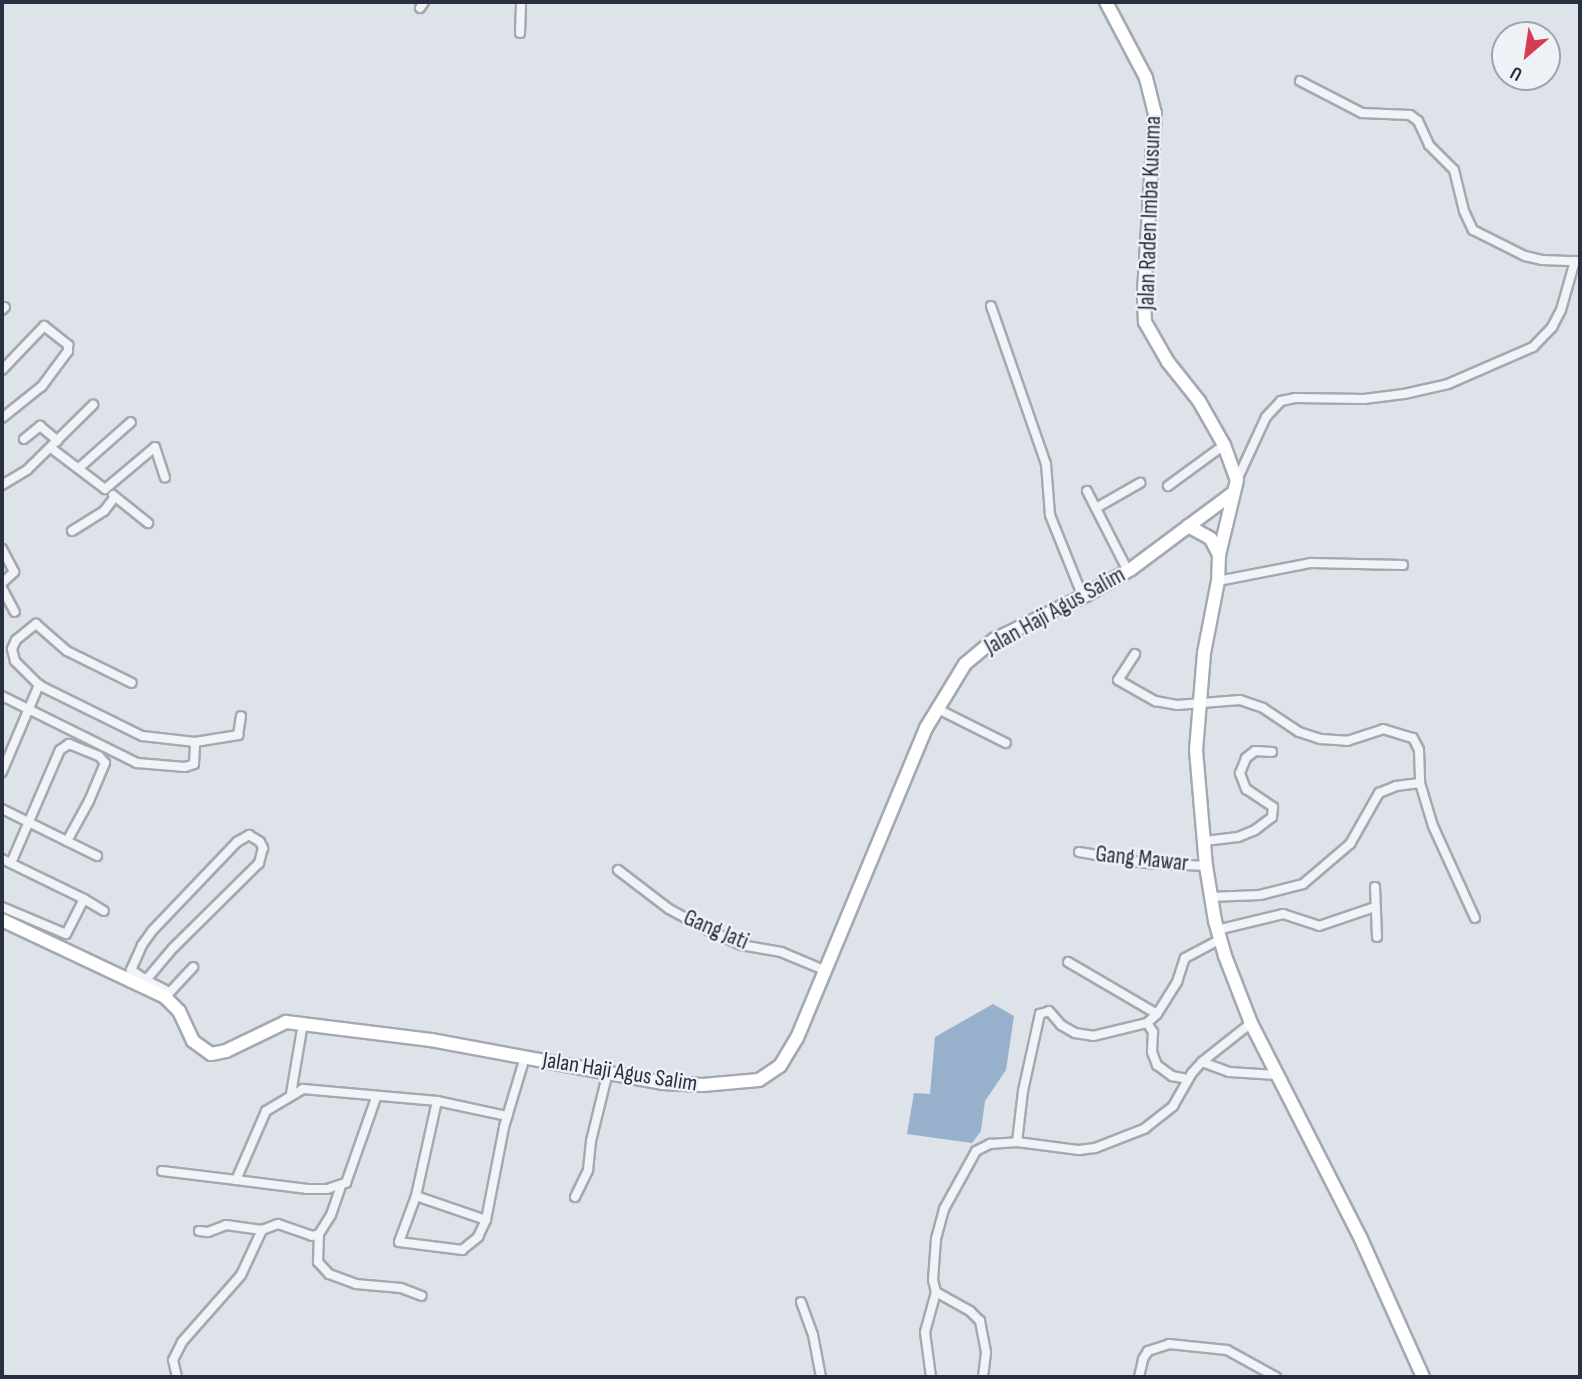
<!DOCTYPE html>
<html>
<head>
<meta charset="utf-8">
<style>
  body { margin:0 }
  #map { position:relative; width:1582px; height:1379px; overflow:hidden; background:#dee2e9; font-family:"Sofia Sans Condensed",sans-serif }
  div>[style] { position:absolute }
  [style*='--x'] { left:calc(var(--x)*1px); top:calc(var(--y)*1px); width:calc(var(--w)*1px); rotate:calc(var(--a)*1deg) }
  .water>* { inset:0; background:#97b0cb }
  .roads { filter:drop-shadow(2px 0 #a3a9b3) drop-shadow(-2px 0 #a3a9b3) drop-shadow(0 2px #a3a9b3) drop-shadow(0 -2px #a3a9b3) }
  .street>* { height:8px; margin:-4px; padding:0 4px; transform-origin:4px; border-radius:4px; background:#f1f3f7 }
  .secondary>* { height:12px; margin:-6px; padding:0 6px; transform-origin:6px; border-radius:6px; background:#fff }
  span { translate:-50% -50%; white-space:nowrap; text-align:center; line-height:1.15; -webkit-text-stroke:5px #eef1f6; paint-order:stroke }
  .street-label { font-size:23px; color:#273041 }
  .frame { position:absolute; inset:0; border:4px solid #273041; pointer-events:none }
  .north { position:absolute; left:1491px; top:21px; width:70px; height:70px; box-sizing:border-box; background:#eef1f6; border:2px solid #9ea4ae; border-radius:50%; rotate:209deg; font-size:19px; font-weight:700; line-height:28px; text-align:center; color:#273041 }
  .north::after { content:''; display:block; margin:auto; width:24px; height:32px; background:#d53c51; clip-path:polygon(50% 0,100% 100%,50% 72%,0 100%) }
</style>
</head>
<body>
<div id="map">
  <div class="water">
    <i style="clip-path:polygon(993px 1004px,1014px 1016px,1006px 1070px,985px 1101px,981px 1131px,972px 1143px,907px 1134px,914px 1093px,930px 1094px,935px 1037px)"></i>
  </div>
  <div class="roads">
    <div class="street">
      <i style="--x:420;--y:8;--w:7;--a:-56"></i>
      <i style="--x:520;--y:33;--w:31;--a:-88"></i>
      <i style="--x:1300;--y:81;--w:70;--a:27.3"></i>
      <i style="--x:1362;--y:113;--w:48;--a:2.4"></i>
      <i style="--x:1410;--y:115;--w:10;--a:37"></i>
      <i style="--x:1418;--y:121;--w:26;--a:65"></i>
      <i style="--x:1429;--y:145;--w:35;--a:45"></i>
      <i style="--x:1454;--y:170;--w:42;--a:76.3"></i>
      <i style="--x:1464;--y:211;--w:21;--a:65"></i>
      <i style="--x:1473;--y:230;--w:58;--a:26.6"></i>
      <i style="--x:1525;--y:256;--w:17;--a:13"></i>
      <i style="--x:1542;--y:260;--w:33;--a:2"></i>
      <i style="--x:991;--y:306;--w:167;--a:70.8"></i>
      <i style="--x:1046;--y:464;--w:51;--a:85.5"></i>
      <i style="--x:1050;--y:515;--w:88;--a:68.1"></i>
      <i style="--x:2;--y:310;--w:4;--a:-45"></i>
      <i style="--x:2;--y:370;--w:61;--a:-46.3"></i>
      <i style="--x:44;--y:326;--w:31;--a:38"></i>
      <i style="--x:68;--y:345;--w:6;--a:90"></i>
      <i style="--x:68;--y:351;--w:44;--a:126.6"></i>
      <i style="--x:42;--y:386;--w:51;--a:141.3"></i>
      <i style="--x:24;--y:439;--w:21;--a:-39"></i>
      <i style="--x:40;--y:426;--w:23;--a:40"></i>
      <i style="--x:51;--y:448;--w:68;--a:37.2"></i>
      <i style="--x:105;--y:489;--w:65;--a:-40"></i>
      <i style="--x:155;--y:447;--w:32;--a:72"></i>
      <i style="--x:79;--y:468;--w:69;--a:-41.5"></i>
      <i style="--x:1237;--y:480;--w:69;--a:-65.3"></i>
      <i style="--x:1266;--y:417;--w:22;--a:-47"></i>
      <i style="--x:1281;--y:401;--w:14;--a:-12"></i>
      <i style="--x:1295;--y:398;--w:69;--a:0.8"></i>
      <i style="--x:1364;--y:399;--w:40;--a:-7.1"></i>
      <i style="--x:1404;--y:394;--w:45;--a:-12.8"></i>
      <i style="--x:1448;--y:384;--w:93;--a:-23.5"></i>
      <i style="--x:1533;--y:347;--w:28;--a:-46"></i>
      <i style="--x:1552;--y:327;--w:19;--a:-62"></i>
      <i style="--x:1561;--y:310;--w:51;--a:-74.1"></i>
      <i style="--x:1575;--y:261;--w:5;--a:0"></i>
      <i style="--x:2;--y:485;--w:29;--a:-31"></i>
      <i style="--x:27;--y:470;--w:93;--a:-44.6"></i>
      <i style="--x:1168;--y:486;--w:69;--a:-36.2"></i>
      <i style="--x:1087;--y:491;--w:90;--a:62.9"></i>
      <i style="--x:113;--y:495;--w:45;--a:38.7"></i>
      <i style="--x:1096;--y:508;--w:51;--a:-29.6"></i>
      <i style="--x:72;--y:531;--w:38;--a:-32"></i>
      <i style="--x:104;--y:511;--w:18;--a:-52"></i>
      <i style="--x:2;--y:549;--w:26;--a:62"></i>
      <i style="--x:14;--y:572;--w:16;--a:137"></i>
      <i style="--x:1218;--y:581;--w:95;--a:-11"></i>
      <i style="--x:1311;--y:563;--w:92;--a:1.2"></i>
      <i style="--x:2;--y:588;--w:27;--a:62"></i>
      <i style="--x:1135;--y:654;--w:31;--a:123"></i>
      <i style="--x:1118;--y:680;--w:43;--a:29.6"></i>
      <i style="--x:1155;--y:701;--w:22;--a:10"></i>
      <i style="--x:1177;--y:705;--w:63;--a:-4.5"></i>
      <i style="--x:1240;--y:700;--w:24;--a:19"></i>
      <i style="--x:1263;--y:708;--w:43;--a:33.7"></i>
      <i style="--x:1299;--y:732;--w:23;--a:18"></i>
      <i style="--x:1321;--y:739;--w:26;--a:4"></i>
      <i style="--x:1347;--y:741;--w:38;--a:-18"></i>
      <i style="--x:1383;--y:729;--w:31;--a:17"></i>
      <i style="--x:1413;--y:738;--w:13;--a:63"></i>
      <i style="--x:1419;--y:750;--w:33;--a:88"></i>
      <i style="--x:1420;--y:783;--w:45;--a:73.2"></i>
      <i style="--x:1433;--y:826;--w:101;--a:65.5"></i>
      <i style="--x:2;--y:696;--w:151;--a:26.4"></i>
      <i style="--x:137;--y:763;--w:48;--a:4.8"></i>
      <i style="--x:185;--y:767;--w:9;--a:-18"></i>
      <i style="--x:194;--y:764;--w:22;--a:-87"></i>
      <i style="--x:195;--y:742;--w:53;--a:-173.5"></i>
      <i style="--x:142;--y:736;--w:115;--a:-153.7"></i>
      <i style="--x:39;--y:685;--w:34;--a:-135"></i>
      <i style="--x:15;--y:661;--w:12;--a:-104"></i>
      <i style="--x:12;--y:649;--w:10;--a:-66"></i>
      <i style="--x:16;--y:640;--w:26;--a:-39"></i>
      <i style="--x:36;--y:624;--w:41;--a:41.1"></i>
      <i style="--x:67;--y:651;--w:72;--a:26.2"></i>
      <i style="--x:936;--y:708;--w:78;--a:26.6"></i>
      <i style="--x:195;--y:742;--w:44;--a:-9.2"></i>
      <i style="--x:238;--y:735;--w:19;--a:-81"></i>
      <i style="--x:2;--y:772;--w:95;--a:-67"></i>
      <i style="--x:2;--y:809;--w:106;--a:26.3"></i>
      <i style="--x:1205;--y:841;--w:33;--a:-7"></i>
      <i style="--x:1238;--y:837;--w:18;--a:-22"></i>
      <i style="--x:1255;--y:830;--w:21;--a:-37"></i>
      <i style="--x:1272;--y:817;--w:10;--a:-84"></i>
      <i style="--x:1273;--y:807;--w:32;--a:-146"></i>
      <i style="--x:1246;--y:789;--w:17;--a:-111"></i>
      <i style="--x:1240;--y:773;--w:16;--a:-68"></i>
      <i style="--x:1246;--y:758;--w:11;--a:-38"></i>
      <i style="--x:1255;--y:751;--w:17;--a:3"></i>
      <i style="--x:1079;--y:852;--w:67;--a:9.5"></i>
      <i style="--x:1145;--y:863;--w:61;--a:2.8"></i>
      <i style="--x:2;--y:859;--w:91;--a:26"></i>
      <i style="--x:84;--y:899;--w:39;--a:117"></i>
      <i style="--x:66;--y:934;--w:69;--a:-157.1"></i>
      <i style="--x:11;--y:863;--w:123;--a:-66.6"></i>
      <i style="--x:60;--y:750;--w:11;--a:-34"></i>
      <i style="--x:69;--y:744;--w:32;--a:22"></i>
      <i style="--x:99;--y:756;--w:9;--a:49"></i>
      <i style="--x:105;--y:763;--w:41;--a:112.8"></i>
      <i style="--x:89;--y:801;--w:46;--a:118.8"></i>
      <i style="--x:618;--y:870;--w:64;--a:37.4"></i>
      <i style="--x:669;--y:909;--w:47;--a:28.2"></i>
      <i style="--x:710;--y:931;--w:34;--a:24"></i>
      <i style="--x:741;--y:945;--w:41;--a:9.9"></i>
      <i style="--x:781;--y:952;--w:47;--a:22.7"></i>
      <i style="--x:1375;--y:887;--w:50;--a:87.7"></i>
      <i style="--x:1210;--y:897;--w:50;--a:-2.3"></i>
      <i style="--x:1260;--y:895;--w:44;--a:-14.3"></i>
      <i style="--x:1303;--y:884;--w:62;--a:-40.4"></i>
      <i style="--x:1350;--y:844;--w:59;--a:-60.4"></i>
      <i style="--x:1379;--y:793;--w:18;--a:-22"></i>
      <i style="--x:1396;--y:786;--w:24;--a:-7"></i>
      <i style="--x:84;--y:899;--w:23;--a:31"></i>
      <i style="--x:1217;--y:930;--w:68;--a:-13.6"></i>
      <i style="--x:1283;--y:914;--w:38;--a:18"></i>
      <i style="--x:1319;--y:926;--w:59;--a:-18.7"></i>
      <i style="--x:129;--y:979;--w:9;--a:-77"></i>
      <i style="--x:131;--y:970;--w:27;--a:-66"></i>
      <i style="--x:142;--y:945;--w:17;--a:-54"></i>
      <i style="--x:152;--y:931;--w:123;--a:-46.3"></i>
      <i style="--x:237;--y:842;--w:14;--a:-30"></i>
      <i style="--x:249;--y:835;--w:13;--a:32"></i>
      <i style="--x:260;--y:842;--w:7;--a:63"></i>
      <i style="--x:263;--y:848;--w:16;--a:105"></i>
      <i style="--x:259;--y:863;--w:121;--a:135.3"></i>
      <i style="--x:173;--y:948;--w:42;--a:130.2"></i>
      <i style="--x:146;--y:980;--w:18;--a:-146"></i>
      <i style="--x:146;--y:980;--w:27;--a:27"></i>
      <i style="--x:170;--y:992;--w:34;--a:-47"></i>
      <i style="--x:1157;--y:1014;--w:38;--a:-58"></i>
      <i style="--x:1177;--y:982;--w:25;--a:-72"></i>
      <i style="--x:1185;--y:958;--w:40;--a:-28"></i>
      <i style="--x:1147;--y:1023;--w:11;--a:56"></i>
      <i style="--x:1153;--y:1032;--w:20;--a:93"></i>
      <i style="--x:1152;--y:1052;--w:14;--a:69"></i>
      <i style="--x:1157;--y:1065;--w:19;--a:36"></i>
      <i style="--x:1172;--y:1076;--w:15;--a:11"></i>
      <i style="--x:1202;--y:1062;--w:29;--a:20"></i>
      <i style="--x:1229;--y:1072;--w:47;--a:3.7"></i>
      <i style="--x:291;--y:1094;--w:72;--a:-80.4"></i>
      <i style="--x:437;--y:1101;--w:97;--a:102.5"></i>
      <i style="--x:416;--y:1196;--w:49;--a:110.3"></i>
      <i style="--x:399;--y:1242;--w:64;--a:7.2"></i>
      <i style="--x:462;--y:1250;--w:21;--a:-39"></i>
      <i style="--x:478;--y:1237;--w:19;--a:-65"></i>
      <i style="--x:486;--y:1220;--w:95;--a:-79"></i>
      <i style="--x:504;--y:1127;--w:73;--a:-73.3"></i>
      <i style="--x:1017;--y:1142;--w:51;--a:-83.3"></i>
      <i style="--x:1023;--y:1091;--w:79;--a:-77.6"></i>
      <i style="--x:1040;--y:1014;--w:9;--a:-18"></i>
      <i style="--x:1049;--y:1011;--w:18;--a:49"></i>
      <i style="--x:1061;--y:1025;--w:16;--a:30"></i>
      <i style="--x:1075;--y:1033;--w:18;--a:9"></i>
      <i style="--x:1093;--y:1036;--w:56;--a:-13.5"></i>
      <i style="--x:1147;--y:1023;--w:13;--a:-42"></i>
      <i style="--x:1157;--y:1014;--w:103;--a:-149.7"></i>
      <i style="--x:162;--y:1171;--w:75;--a:6.9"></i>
      <i style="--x:236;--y:1180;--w:75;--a:-66.5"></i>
      <i style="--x:266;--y:1111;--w:43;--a:-30.7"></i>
      <i style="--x:303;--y:1089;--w:135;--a:5.1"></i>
      <i style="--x:437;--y:1101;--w:72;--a:12.1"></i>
      <i style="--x:236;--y:1180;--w:72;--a:7.2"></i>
      <i style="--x:307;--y:1189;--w:20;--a:0"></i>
      <i style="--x:327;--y:1189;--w:20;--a:-18"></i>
      <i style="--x:346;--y:1183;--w:90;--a:-70.6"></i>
      <i style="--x:416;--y:1196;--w:74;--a:18.9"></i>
      <i style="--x:575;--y:1197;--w:30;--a:-64"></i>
      <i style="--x:588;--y:1170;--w:29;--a:-84"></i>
      <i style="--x:591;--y:1141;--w:71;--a:-76.2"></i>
      <i style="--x:199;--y:1231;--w:9;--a:6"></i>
      <i style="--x:208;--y:1232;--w:19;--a:-21"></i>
      <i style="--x:226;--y:1225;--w:36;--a:8"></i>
      <i style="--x:319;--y:1234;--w:28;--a:92"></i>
      <i style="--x:318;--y:1262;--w:16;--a:47"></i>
      <i style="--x:329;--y:1274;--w:29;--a:20"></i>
      <i style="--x:356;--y:1284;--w:45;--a:5.1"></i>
      <i style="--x:401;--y:1288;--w:22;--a:21"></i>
      <i style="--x:801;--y:1302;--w:35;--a:70"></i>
      <i style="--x:813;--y:1335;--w:43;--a:79.2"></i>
      <i style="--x:177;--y:1377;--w:17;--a:-103"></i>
      <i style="--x:173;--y:1360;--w:20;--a:-63"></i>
      <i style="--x:182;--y:1342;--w:89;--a:-48.6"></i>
      <i style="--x:241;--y:1275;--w:50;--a:-65"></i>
      <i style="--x:262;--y:1230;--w:17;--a:-21"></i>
      <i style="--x:278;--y:1224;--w:36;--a:19"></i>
      <i style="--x:312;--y:1236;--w:7;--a:-16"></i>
      <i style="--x:319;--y:1234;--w:22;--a:-58"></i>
      <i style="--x:331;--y:1215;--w:31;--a:-71"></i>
      <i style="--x:931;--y:1377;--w:45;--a:-97.6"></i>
      <i style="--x:925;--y:1332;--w:41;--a:-74.6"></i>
      <i style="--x:983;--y:1377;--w:25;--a:-83"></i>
      <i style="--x:986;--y:1352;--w:32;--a:-101"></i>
      <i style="--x:980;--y:1321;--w:14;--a:-135"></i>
      <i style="--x:970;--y:1311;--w:39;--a:-151"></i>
      <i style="--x:936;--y:1292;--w:12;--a:-104"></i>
      <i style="--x:933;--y:1280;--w:41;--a:-85.8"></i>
      <i style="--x:936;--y:1239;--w:31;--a:-75"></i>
      <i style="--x:944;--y:1209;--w:66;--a:-61.1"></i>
      <i style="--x:976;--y:1151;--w:16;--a:-27"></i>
      <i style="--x:990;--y:1144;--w:27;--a:-4"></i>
      <i style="--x:1017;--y:1142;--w:63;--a:7.4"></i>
      <i style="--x:1079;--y:1150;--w:16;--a:-7"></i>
      <i style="--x:1095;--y:1148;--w:53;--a:-21.2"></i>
      <i style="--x:1144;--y:1129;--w:37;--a:-38"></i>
      <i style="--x:1173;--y:1106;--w:38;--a:-60"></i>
      <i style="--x:1192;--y:1073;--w:15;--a:-48"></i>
      <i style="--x:1202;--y:1062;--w:63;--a:-38.5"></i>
      <i style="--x:1139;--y:1377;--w:18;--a:-77"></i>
      <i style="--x:1143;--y:1359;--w:9;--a:-58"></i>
      <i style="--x:1148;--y:1351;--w:22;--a:-18"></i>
      <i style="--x:1169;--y:1344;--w:58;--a:5.9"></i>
      <i style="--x:1227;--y:1350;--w:56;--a:28.9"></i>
    </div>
    <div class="secondary">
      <i style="--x:1106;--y:2;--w:86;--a:62.2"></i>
      <i style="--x:1146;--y:78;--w:36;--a:76"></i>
      <i style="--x:1155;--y:113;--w:182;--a:93.5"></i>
      <i style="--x:1144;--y:295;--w:27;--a:88"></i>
      <i style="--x:1145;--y:322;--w:46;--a:60.1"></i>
      <i style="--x:1168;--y:362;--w:50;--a:51.5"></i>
      <i style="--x:1199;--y:401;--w:51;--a:60.4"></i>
      <i style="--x:1224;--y:445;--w:37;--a:70"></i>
      <i style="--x:1237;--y:480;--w:77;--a:103.5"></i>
      <i style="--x:1219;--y:555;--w:26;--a:92"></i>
      <i style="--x:1218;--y:581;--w:73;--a:101"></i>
      <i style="--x:1204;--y:653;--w:97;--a:94.7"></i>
      <i style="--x:1196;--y:750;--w:116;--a:85.1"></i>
      <i style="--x:1206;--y:866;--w:56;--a:80.7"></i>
      <i style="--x:1215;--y:921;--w:36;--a:74"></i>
      <i style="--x:1225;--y:956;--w:72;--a:68.8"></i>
      <i style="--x:1251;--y:1023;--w:242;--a:63"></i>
      <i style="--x:1361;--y:1239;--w:151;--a:65.8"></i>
      <i style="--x:1188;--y:526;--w:26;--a:29"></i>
      <i style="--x:1211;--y:539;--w:18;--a:63"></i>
      <i style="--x:2;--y:920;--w:180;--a:25.3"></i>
      <i style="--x:165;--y:997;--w:20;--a:45"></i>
      <i style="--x:179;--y:1011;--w:33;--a:65"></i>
      <i style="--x:193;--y:1041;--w:22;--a:36"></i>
      <i style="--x:211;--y:1054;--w:15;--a:-11"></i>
      <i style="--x:226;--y:1051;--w:67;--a:-25.8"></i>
      <i style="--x:286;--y:1022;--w:146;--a:7.1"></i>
      <i style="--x:431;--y:1040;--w:236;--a:10.5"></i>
      <i style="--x:663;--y:1083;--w:40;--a:2.9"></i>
      <i style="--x:703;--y:1085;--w:56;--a:-5.1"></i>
      <i style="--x:759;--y:1080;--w:25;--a:-34"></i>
      <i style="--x:780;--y:1066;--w:33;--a:-59"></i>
      <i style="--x:797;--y:1038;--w:336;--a:-67.4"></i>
      <i style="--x:926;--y:728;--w:75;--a:-58.6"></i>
      <i style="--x:965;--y:664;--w:38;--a:-40"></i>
      <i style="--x:994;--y:640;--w:102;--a:-26.1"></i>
      <i style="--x:1086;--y:595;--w:52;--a:-30"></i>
      <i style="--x:1131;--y:569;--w:127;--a:-36.7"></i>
    </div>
  </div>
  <div class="street-label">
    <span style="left:1150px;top:213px;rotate:-88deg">Jalan Raden Imba Kusuma</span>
    <span style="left:1055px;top:611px;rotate:-29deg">Jalan Haji Agus Salim</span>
    <span style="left:1142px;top:859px;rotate:6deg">Gang Mawar</span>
    <span style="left:716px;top:930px;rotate:23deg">Gang Jati</span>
    <span style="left:620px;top:1072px;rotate:9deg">Jalan Haji Agus Salim</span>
  </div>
  <div class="frame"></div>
  <div class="north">U</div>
</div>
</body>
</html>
